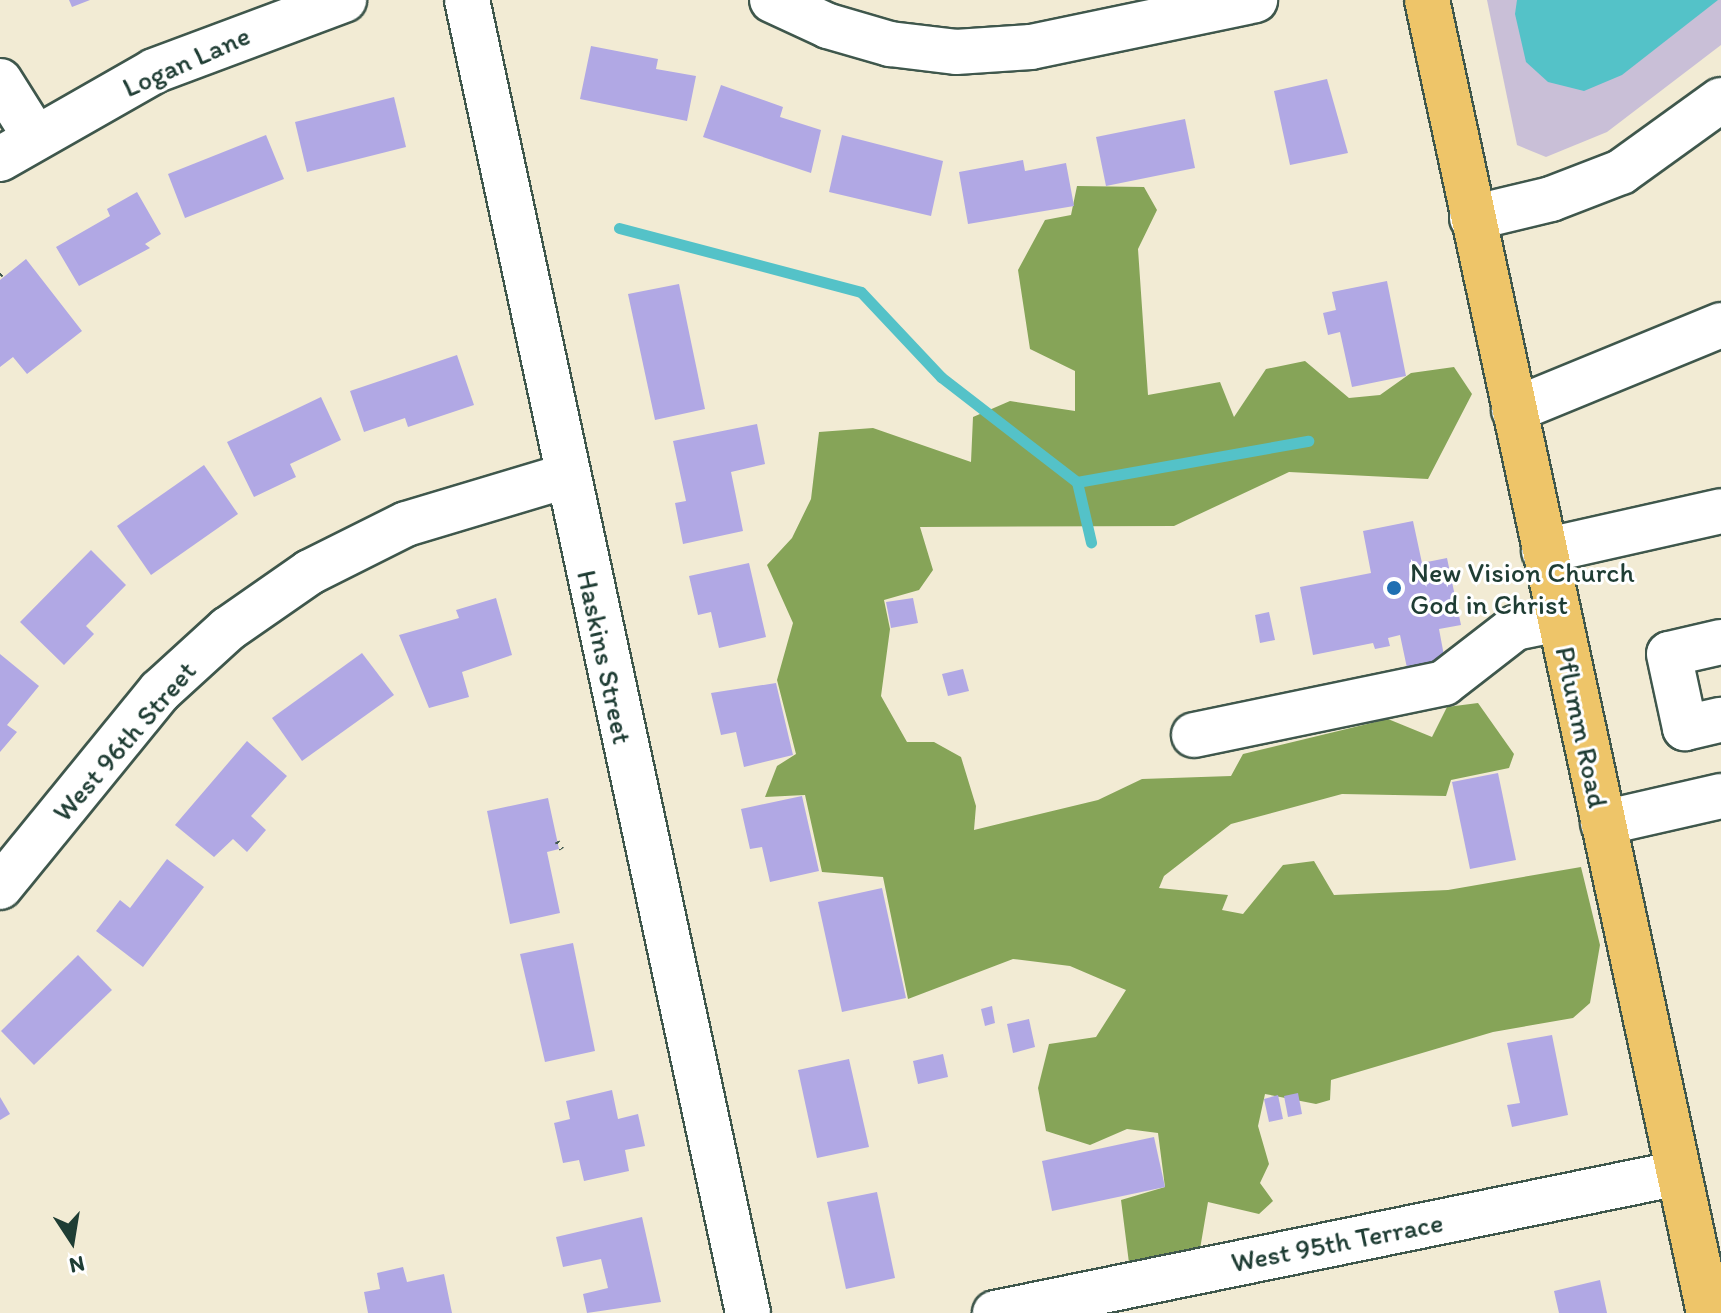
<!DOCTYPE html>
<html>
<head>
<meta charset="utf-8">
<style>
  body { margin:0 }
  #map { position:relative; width:1721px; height:1313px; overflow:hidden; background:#f2ebd4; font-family:Itim,sans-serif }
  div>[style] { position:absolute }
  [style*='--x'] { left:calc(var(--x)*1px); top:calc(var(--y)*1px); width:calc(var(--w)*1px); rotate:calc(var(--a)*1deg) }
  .industrial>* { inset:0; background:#c9bfd7 }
  .forest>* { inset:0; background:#86a458 }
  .water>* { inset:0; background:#54c2c8 }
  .stream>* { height:11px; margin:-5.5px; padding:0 5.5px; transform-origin:5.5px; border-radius:5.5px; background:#54c2c8 }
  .building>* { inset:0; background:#b1a8e4 }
  .path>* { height:5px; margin-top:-2.5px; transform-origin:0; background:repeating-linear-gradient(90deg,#3f574c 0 2px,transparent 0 8px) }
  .roads { filter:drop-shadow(2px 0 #3f574c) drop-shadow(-2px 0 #3f574c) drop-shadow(0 2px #3f574c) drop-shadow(0 -2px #3f574c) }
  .minor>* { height:44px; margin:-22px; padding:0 22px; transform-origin:22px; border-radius:22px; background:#fff }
  .major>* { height:44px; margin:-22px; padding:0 22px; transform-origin:22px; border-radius:22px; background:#eec569 }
  .dots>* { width:22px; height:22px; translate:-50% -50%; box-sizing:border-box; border:4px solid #fff; border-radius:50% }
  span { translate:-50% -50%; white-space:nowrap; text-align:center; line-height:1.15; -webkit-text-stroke:6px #fff; paint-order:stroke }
  .street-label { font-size:28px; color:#1f3d34 }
  .poi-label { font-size:28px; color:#1f3d34 }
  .left { translate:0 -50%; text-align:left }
  .north { position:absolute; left:32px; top:1201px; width:80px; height:80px; -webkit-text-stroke:6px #fff; paint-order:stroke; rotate:168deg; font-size:22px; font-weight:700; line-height:32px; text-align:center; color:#1f3d34 }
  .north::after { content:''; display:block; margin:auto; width:28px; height:36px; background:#1f3d34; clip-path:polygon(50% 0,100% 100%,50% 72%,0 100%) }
</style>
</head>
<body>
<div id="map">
  <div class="industrial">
    <i style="clip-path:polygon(1487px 0,1721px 0,1721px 45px,1607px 132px,1546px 157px,1517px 145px)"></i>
  </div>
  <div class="forest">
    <i style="clip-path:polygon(1077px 186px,1144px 187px,1157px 210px,1138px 249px,1148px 395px,1220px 382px,1234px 417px,1266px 369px,1305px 361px,1349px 398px,1380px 395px,1411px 373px,1454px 367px,1472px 394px,1428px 479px,1289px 472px,1174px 526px,920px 527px,933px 570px,919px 590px,884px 600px,890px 629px,881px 696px,907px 742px,934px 742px,961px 757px,976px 806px,974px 830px,1098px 800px,1142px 779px,1231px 776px,1243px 754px,1388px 719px,1432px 737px,1447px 707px,1478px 703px,1514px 754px,1509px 768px,1451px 780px,1446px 796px,1342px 794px,1231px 824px,1164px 876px,1159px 888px,1228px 895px,1222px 910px,1243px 914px,1283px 865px,1314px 861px,1334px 895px,1448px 890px,1581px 867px,1600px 945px,1590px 1003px,1573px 1018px,1493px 1032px,1331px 1080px,1330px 1100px,1316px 1104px,1265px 1094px,1258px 1126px,1269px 1164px,1260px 1183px,1273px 1201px,1259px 1214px,1208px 1202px,1200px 1249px,1129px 1263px,1121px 1200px,1165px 1187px,1158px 1133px,1127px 1129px,1090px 1145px,1046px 1131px,1038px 1088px,1049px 1044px,1096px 1037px,1126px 990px,1070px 966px,1013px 959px,908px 999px,883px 877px,822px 872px,805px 795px,765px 797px,777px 766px,796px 754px,777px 680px,793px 623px,767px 565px,792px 538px,811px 499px,819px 432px,873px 428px,971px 462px,973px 417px,1010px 401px,1075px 411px,1075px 371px,1030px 349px,1018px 270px,1045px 220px,1071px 215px)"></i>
  </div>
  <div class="water">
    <i style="clip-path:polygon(1517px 0,1718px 0,1622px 75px,1584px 91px,1548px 82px,1526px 62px,1515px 14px)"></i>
  </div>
  <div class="stream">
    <i style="--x:619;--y:228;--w:250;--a:14.8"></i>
    <i style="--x:861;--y:292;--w:117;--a:46.7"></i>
    <i style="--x:941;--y:377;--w:172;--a:37.7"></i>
    <i style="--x:1077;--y:482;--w:235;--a:-10.1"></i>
    <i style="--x:1077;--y:482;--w:62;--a:76.9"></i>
  </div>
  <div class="building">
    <i style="clip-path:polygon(69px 0,90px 0,72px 7px)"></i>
    <i style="clip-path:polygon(591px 46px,658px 59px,656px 69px,696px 76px,687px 121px,580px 99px)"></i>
    <i style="clip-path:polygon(1327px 79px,1348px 153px,1290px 165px,1274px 91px)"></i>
    <i style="clip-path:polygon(721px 85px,783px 107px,780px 117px,821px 130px,811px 173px,703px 137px)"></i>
    <i style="clip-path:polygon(394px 97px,406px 147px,307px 172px,295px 122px)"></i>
    <i style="clip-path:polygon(1185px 119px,1195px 168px,1106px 186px,1096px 137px)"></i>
    <i style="clip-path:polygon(266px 135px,284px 179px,185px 218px,168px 174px)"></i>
    <i style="clip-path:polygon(842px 135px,943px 161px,931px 216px,829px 192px)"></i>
    <i style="clip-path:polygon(1023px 160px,1025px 171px,1066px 163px,1074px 206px,968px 224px,959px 172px)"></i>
    <i style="clip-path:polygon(137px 192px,161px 234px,145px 244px,150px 248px,79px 286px,56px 247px,110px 216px,107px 209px)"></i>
    <i style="clip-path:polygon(26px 259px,82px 331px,27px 374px,13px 357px,0 367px,0 280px)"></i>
    <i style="clip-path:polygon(1387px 281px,1406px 376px,1352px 387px,1340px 332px,1328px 335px,1323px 313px,1336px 310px,1332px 292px)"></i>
    <i style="clip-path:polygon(679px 284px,705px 409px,655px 420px,628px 294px)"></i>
    <i style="clip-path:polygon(457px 355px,474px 405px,408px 427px,405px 418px,364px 432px,350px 391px)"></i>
    <i style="clip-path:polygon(321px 397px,341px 440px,290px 464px,296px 477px,254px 497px,227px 442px)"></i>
    <i style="clip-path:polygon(757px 424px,765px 464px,731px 472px,743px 531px,683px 544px,675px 503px,686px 501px,673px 441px)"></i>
    <i style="clip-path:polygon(204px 465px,238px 514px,151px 575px,117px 526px)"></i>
    <i style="clip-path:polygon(1413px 521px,1422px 563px,1447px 558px,1461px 625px,1439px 629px,1445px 661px,1407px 668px,1400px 635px,1388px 638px,1390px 646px,1375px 649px,1373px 643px,1313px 655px,1300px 587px,1371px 573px,1363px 531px)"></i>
    <i style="clip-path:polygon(91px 550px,126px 585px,86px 626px,94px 634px,64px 665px,20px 622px)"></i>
    <i style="clip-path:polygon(749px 563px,766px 637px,719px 648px,711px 612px,698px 615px,689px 576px)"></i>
    <i style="clip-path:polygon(496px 598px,512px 655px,462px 672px,469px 697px,429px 708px,399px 635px,459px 618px,456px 610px)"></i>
    <i style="clip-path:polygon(913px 598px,918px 623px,891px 628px,886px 602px)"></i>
    <i style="clip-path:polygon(1269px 612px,1275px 640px,1260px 643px,1255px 615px)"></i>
    <i style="clip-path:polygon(362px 653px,394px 695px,302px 761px,272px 718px)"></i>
    <i style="clip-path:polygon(0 654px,39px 686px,7px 725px,17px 732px,0 752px)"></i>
    <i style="clip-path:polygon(963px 669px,969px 691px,948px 696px,942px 674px)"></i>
    <i style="clip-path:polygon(776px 683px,793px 755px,744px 767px,736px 732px,721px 735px,711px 693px)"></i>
    <i style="clip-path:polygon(247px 741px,287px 776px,251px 816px,266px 830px,247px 852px,233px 839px,214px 857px,175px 825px)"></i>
    <i style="clip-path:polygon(1498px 773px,1516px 860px,1470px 869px,1452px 782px)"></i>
    <i style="clip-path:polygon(802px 796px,819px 871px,770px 882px,762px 847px,750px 849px,741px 809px)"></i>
    <i style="clip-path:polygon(548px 798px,559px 849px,547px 852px,560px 913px,510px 924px,487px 811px)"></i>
    <i style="clip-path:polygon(167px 859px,204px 887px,143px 967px,96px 931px,120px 900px,130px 908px)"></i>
    <i style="clip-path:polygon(882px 888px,906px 998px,842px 1012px,818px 902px)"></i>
    <i style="clip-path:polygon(573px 943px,595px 1051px,545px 1062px,520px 954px)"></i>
    <i style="clip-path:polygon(78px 955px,112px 990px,34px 1065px,1px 1031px)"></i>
    <i style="clip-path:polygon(992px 1006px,995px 1023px,985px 1026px,981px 1009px)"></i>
    <i style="clip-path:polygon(1029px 1019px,1035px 1047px,1013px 1053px,1007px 1024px)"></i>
    <i style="clip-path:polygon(1552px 1035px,1568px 1115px,1512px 1127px,1507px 1105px,1520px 1103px,1507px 1043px)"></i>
    <i style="clip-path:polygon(943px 1054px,948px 1077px,918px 1084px,913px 1061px)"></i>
    <i style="clip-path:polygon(849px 1059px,869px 1147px,817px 1158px,798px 1070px)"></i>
    <i style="clip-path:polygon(612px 1090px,618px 1119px,638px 1114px,645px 1146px,625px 1150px,629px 1171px,584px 1181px,579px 1160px,563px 1163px,554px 1123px,570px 1119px,566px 1101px)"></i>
    <i style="clip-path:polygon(1298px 1093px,1302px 1114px,1288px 1117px,1284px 1096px)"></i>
    <i style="clip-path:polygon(1278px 1095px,1283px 1119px,1269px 1122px,1264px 1099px)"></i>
    <i style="clip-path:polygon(0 1097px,10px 1114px,0 1120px)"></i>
    <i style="clip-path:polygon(1154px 1137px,1165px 1187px,1052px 1211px,1042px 1161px)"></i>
    <i style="clip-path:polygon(877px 1192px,895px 1278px,846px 1289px,827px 1202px)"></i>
    <i style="clip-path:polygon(642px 1217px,661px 1302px,587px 1313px,583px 1294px,608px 1288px,601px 1259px,563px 1267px,556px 1237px)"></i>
    <i style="clip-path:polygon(403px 1267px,407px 1282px,444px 1274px,452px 1313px,368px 1313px,364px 1292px,380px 1289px,377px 1273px)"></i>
    <i style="clip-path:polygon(1600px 1280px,1607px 1313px,1559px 1313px,1554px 1291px)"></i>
  </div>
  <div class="path">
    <i style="--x:0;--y:275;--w:3;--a:-45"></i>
    <i style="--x:557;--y:841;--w:9;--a:58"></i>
  </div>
  <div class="roads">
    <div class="minor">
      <i style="--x:467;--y:0;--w:1343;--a:77.92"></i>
      <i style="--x:772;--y:0;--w:62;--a:24.9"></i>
      <i style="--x:828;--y:26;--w:65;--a:16.2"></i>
      <i style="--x:890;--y:44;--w:66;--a:6.9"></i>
      <i style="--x:956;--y:52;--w:75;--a:-3.8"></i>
      <i style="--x:1031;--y:47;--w:229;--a:-11.8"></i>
      <i style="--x:0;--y:81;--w:64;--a:57.8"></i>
      <i style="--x:0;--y:159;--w:177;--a:-29.7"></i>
      <i style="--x:154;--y:71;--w:203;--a:-20.5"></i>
      <i style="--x:1472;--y:218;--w:81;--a:-13.5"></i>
      <i style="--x:1551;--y:199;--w:75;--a:-21.1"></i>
      <i style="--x:1621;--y:172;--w:123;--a:-35.8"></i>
      <i style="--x:1514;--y:410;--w:224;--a:-22.3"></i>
      <i style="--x:1544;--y:551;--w:181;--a:-12.7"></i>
      <i style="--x:1721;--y:642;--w:53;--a:167"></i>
      <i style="--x:1669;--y:654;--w:76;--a:77.8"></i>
      <i style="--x:1685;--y:728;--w:37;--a:-13"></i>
      <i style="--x:1194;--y:735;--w:255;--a:-11.7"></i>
      <i style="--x:1444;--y:683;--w:90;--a:-37.8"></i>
      <i style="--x:1515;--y:628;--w:45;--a:-11.6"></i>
      <i style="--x:1603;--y:823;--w:121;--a:-12.9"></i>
      <i style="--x:0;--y:887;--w:253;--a:-50.8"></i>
      <i style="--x:160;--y:691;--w:92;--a:-42.4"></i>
      <i style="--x:228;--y:629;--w:100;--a:-34.8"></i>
      <i style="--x:310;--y:572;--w:107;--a:-26.6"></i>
      <i style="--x:406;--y:524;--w:167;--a:-16.7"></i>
      <i style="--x:995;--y:1313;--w:698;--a:-11.57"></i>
    </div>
    <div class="major">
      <i style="--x:1427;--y:0;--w:1343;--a:77.88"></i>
    </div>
  </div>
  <div class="dots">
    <i style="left:1394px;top:588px;background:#1f6fb2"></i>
  </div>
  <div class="street-label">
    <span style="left:186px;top:61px;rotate:-24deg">Logan Lane</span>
    <span style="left:605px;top:657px;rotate:78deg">Haskins Street</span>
    <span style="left:1582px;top:727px;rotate:78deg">Pflumm Road</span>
    <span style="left:124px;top:741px;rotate:-49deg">West 96th Street</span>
    <span style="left:1337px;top:1242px;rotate:-11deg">West 95th Terrace</span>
  </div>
  <div class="poi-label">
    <span class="left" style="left:1410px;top:588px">New Vision Church<br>God in Christ</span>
  </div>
  <div class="north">N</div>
</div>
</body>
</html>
